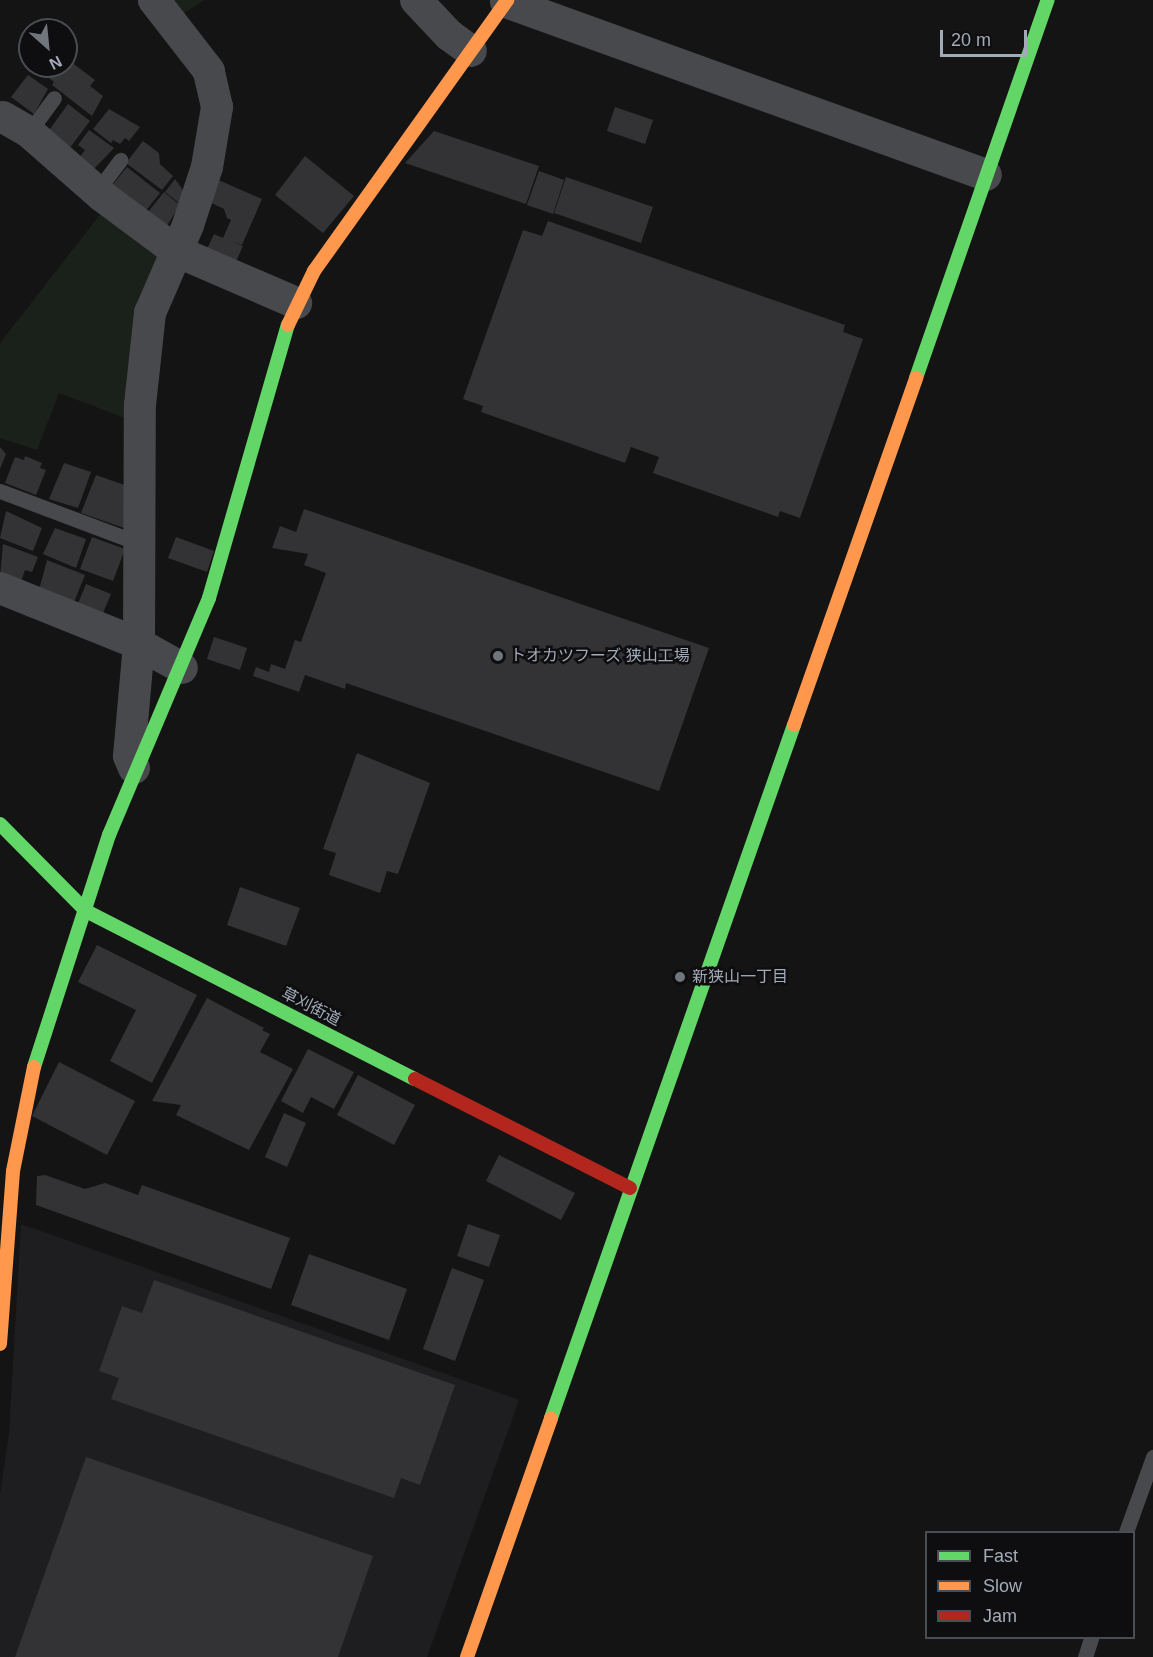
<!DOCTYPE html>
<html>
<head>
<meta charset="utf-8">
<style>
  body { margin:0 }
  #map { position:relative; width:1153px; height:1657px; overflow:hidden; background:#141414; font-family:Arial,"Noto Sans JP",sans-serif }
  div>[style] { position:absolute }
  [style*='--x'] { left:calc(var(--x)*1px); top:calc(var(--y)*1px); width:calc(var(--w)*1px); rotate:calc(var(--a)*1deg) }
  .built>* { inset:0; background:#1e1e20 }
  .green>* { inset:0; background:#1a211a }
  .building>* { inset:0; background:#333335 }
  .lane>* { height:15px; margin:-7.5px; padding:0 7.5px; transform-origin:7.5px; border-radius:7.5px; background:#48494d }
  .street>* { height:32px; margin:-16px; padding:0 16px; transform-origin:16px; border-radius:16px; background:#48494d }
  .fast>* { height:14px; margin:-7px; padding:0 7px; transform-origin:7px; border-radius:7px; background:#63d668 }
  .slow>* { height:14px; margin:-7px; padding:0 7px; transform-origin:7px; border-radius:7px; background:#ff974d }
  .jam>* { height:14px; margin:-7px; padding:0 7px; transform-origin:7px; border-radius:7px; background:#b3261e }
  .dots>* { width:16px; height:16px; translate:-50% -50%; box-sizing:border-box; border:3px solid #0e0e10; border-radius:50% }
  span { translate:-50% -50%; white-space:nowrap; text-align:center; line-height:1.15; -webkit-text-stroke:5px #0e0e10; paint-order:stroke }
  .poi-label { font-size:16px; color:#a3abb7 }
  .left { translate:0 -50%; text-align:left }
  .street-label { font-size:16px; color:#a3abb7 }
  .legend { position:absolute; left:925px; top:1531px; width:210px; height:108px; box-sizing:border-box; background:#0e0e10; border:2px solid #4a4d53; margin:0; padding:8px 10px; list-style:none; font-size:18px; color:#a3abb7 }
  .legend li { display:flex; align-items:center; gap:12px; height:30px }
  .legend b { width:30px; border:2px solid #4a4d53 }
  .north { position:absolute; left:18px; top:18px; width:60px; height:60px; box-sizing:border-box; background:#0e0e10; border:2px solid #4a4d53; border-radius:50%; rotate:153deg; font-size:16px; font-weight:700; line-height:24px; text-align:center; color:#a3abb7 }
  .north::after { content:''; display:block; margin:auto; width:21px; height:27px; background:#71767e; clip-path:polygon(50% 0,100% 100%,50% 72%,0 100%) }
  .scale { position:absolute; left:940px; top:30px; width:87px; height:27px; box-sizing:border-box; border:3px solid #a3abb7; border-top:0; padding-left:8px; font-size:18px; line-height:21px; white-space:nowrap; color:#a3abb7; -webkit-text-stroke:4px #0e0e10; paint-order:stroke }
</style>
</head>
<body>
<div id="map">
  <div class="built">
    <i style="clip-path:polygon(21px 1224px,519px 1400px,427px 1657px,0 1657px,0 1495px,9px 1433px)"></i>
  </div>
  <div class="green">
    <i style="clip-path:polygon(166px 0,204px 0,180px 16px)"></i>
    <i style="clip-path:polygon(102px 212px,161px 257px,130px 420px,59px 393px,37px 450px,0 438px,0 343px)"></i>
  </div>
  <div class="building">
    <i style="clip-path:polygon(71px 62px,95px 80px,90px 86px,103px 96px,92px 116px,52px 85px,54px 82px,40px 71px,44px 66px,66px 66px)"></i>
    <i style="clip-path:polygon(28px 75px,48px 89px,34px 114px,11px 97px)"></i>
    <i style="clip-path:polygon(68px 104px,90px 121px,69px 149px,45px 136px)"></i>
    <i style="clip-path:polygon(615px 107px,653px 120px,645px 144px,607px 131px)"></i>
    <i style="clip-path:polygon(109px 109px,140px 127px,129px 141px,125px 138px,120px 144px,113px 140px,111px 143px,93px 129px)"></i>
    <i style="clip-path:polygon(89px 130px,114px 148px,90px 173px,76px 162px,85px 150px,78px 145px)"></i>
    <i style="clip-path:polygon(434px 131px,539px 166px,526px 204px,405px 163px)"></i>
    <i style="clip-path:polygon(143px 141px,159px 153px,160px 164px,173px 176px,162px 190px,126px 163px)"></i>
    <i style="clip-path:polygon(305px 156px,354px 196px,323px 233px,275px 195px)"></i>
    <i style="clip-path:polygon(127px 167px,160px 193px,140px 218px,110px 188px)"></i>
    <i style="clip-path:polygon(539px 171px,564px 180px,553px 214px,527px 205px)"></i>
    <i style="clip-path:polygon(566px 177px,653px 207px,641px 243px,554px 213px)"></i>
    <i style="clip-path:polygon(214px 178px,262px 199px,242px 245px,231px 241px,243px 246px,234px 266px,205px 253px,214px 234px,223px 238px,231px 220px,227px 218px,224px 209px,205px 200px)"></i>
    <i style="clip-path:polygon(175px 179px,186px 194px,179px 203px,165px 192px)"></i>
    <i style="clip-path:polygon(164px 192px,180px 205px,163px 232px,144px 217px)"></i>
    <i style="clip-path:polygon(548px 221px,845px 325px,843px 332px,863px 339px,800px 518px,780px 511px,778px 517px,653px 473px,659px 457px,631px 447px,625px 463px,481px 412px,483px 406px,463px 399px,523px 230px,542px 236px)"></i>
    <i style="clip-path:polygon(0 447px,6px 454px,0 469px)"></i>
    <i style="clip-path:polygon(25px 456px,42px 463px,40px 468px,46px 470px,36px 495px,5px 483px,15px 457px,24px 460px)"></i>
    <i style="clip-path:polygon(64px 463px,91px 472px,78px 508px,49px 499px)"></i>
    <i style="clip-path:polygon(96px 475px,130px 487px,131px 507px,124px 528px,81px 513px)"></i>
    <i style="clip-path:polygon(304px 509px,709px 648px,659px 791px,346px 683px,345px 689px,305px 675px,299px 692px,253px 676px,256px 667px,269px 672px,271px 664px,285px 669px,295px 640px,301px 642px,326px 573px,304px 565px,308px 554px,272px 548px,280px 526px,296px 532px)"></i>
    <i style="clip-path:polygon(6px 511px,42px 528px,33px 551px,0 538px)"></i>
    <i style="clip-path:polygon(55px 528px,86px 539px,76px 568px,43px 554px)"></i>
    <i style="clip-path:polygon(92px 537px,125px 549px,113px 581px,80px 569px)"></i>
    <i style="clip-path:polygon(176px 537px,214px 551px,207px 572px,168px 558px)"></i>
    <i style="clip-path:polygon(3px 544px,38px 557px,32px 572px,25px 570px,20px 584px,0 577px)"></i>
    <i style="clip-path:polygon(47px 560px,85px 575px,72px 607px,38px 594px)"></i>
    <i style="clip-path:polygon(86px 584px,111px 594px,101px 618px,76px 608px)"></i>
    <i style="clip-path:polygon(214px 637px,247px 648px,240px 670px,207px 659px)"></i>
    <i style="clip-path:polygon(357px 753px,430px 783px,398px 874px,387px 871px,380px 893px,329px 875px,336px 853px,323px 849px)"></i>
    <i style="clip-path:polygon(240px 887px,300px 908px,286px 946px,227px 925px)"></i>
    <i style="clip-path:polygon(97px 945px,197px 995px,152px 1083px,110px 1061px,136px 1010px,78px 982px)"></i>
    <i style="clip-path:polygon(207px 998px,264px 1028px,262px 1030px,270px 1034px,260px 1052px,293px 1069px,249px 1150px,176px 1115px,181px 1105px,152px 1101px)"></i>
    <i style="clip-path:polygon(308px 1049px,354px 1072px,334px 1109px,311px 1097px,303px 1113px,281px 1101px)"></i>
    <i style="clip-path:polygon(59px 1062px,135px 1101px,107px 1155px,32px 1116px)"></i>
    <i style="clip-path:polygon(358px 1075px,415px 1105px,394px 1145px,337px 1115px)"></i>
    <i style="clip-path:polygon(284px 1113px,306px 1123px,287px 1167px,265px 1157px)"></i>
    <i style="clip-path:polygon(499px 1155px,575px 1193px,561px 1220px,486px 1181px)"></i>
    <i style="clip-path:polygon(45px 1175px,85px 1189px,105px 1183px,138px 1195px,142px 1185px,290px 1238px,271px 1289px,36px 1205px,37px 1176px)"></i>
    <i style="clip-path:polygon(468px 1224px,500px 1235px,489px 1267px,457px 1256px)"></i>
    <i style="clip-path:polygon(309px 1254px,407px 1289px,389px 1340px,291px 1305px)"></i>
    <i style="clip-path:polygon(452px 1268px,484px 1280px,455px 1361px,423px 1349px)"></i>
    <i style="clip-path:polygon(154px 1280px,455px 1385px,420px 1485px,401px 1478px,394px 1498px,111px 1399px,119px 1378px,99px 1371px,122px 1306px,142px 1313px)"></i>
    <i style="clip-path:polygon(86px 1457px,373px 1556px,338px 1657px,15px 1657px)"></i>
  </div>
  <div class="lane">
    <i style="--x:29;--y:132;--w:42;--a:-53.7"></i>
    <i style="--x:97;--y:191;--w:39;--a:-53"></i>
    <i style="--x:0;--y:491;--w:151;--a:20.6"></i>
    <i style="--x:1126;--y:1532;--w:80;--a:-70.2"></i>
    <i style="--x:1085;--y:1657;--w:20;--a:-72"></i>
  </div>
  <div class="street">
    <i style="--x:416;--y:0;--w:48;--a:46.7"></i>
    <i style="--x:449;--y:35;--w:27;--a:36"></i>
    <i style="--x:506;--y:2;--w:510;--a:19.82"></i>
    <i style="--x:3;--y:117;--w:30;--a:30"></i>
    <i style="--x:29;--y:132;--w:97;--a:41.2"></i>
    <i style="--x:102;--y:196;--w:92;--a:36.6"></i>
    <i style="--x:176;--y:251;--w:131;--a:23.4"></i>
    <i style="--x:0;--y:588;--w:150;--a:21.9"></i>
    <i style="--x:139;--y:644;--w:49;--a:29.2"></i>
    <i style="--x:134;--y:768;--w:13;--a:-113"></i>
    <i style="--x:129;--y:756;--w:112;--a:-84.9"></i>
    <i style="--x:139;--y:644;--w:239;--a:-89.8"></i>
    <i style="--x:140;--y:405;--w:93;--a:-83.8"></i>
    <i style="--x:150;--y:313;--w:96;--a:-66.6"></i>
    <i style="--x:188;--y:225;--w:61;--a:-71.9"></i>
    <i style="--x:207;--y:167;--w:61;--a:-80.5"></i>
    <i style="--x:217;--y:107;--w:37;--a:-103"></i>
    <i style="--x:209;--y:71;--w:90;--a:-127.8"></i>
  </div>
  <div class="fast">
    <i style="--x:916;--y:378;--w:400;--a:-70.8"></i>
    <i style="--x:0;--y:824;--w:122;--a:45.3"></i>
    <i style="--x:86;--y:911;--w:369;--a:27.1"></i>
    <i style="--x:34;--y:1067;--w:244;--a:-72.1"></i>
    <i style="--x:109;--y:835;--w:257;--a:-67.1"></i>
    <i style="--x:209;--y:598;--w:284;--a:-73.9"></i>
    <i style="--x:551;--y:1418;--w:734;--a:-70.68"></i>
  </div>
  <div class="slow">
    <i style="--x:288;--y:325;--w:60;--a:-64.3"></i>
    <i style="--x:314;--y:271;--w:333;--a:-54.5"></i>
    <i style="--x:794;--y:725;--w:368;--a:-70.6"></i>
    <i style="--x:0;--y:1344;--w:173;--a:-85.7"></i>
    <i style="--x:13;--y:1171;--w:106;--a:-78.6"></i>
    <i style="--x:467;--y:1657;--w:253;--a:-70.6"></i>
  </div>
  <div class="jam">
    <i style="--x:415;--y:1079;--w:241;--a:26.9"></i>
  </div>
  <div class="dots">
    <i style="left:498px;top:656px;background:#71767e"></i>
    <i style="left:680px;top:977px;background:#71767e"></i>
  </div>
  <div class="poi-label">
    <span class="left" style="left:510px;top:656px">トオカツフーズ 狭山工場</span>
    <span class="left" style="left:692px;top:977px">新狭山一丁目</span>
  </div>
  <div class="street-label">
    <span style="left:311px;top:1007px;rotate:27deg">草刈街道</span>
  </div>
  <ul class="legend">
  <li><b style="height:8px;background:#63d668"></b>Fast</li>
  <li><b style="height:8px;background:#ff974d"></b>Slow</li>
  <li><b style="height:8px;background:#b3261e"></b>Jam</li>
  </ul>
  <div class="north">N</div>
  <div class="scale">20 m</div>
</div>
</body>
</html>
